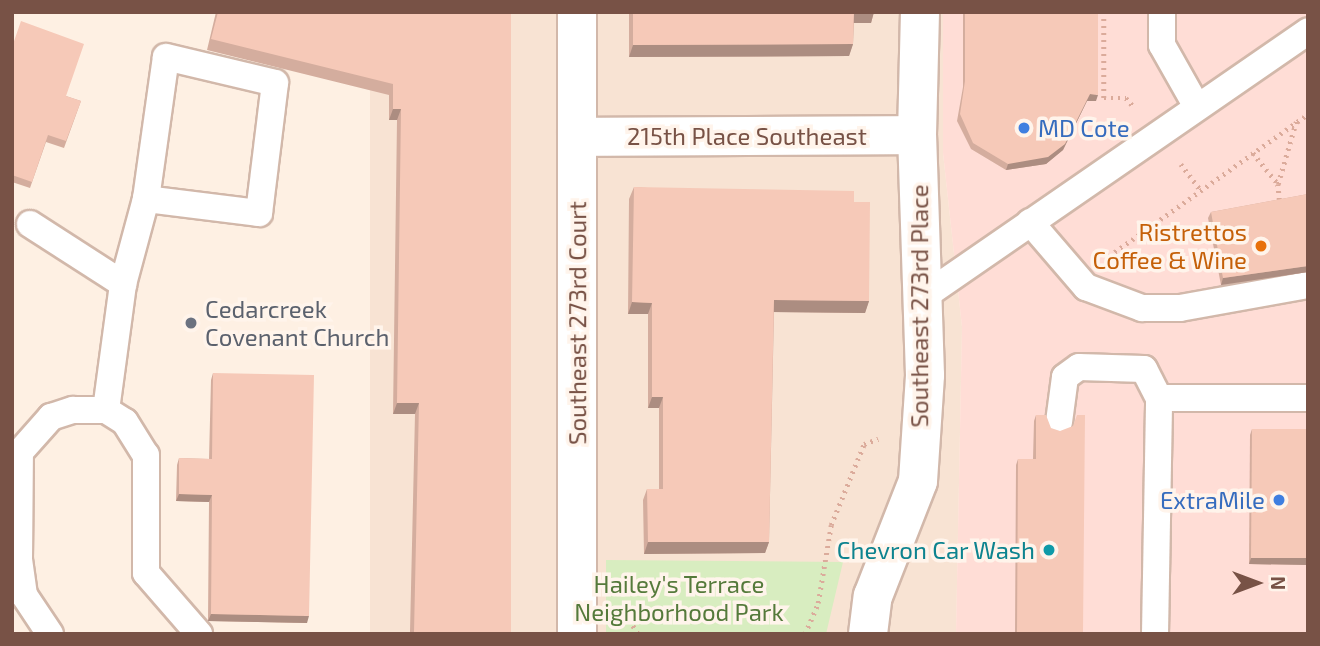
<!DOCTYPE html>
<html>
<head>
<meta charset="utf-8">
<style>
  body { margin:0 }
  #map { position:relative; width:1320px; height:646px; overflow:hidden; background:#fef0e3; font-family:"Exo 2",sans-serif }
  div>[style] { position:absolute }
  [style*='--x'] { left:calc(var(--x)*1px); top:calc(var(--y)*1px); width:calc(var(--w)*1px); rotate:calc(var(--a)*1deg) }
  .residential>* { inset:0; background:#f8e3d3 }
  .commercial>* { inset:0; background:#ffddd6 }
  .green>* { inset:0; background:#d8edc0 }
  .path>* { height:4.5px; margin-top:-2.25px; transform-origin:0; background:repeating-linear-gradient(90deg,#dbab9b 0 2px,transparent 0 7px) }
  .roads { filter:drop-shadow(2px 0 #d2b8aa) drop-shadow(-2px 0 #d2b8aa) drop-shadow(0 2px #d2b8aa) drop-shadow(0 -2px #d2b8aa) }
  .service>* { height:26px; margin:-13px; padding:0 13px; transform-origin:13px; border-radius:13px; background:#fff }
  .minor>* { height:38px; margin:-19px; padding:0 19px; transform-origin:19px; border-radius:19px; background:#fff }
  .wall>* { inset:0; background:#d4ad9e }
  .shaded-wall>* { inset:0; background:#ac8d81 }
  .building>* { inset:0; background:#f6c9b8 }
  .dots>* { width:19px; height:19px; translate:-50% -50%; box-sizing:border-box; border:4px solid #fff4eb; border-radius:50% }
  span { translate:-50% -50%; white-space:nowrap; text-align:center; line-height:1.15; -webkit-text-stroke:7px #fff4eb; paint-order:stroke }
  .shop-label { font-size:24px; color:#366cbe }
  .left { translate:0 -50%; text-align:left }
  .right { translate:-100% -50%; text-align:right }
  .street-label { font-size:24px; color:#785246 }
  .food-label { font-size:24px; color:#c56008 }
  .worship-label { font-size:24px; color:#5b616d }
  .culture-label { font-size:24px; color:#0d838f }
  .park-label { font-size:24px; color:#557a3b }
  .frame { position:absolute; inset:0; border:14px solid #785246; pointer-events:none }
  .north { position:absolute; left:1222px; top:548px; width:70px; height:70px; -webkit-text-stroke:5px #fff4eb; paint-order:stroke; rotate:90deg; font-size:19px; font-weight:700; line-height:28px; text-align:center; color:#785246 }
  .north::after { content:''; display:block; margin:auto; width:24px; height:32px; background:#785246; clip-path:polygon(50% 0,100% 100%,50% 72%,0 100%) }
</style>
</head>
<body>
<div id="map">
  <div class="residential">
    <i style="clip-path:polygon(370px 12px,943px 12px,943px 153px,962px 327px,956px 634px,370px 634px)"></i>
  </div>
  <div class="commercial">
    <i style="clip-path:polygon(943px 12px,1308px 12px,1308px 634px,956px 634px,962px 327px,943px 153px)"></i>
  </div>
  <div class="green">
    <i style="clip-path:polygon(606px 560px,843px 562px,826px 634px,606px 634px)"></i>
  </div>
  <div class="path">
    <i style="--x:1104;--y:12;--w:86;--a:90"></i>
    <i style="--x:1104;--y:98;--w:22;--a:0"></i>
    <i style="--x:1126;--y:98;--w:11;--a:49"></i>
    <i style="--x:1253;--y:153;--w:40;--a:51"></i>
    <i style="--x:1278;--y:184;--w:19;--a:84"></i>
    <i style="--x:1181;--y:164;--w:34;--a:53"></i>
    <i style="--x:1278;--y:184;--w:65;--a:-73.8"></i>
    <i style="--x:1109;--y:256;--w:244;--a:-35.5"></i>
    <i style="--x:622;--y:608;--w:31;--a:58"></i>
    <i style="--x:805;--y:634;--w:34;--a:-67"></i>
    <i style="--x:818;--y:603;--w:79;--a:-80.5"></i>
    <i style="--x:831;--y:525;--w:87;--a:-67.8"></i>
    <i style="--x:864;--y:444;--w:15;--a:-20"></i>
  </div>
  <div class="roads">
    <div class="service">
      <i style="--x:1162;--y:12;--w:33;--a:90"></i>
      <i style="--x:1162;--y:45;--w:69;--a:60.5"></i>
      <i style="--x:166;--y:57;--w:112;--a:13.4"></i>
      <i style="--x:275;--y:83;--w:131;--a:97"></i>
      <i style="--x:259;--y:213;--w:114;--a:-172.9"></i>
      <i style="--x:146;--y:199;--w:143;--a:-82"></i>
      <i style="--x:1030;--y:222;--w:86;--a:49.3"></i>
      <i style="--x:1086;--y:287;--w:60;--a:20.6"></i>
      <i style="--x:1142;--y:308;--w:38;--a:0"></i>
      <i style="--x:1180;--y:308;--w:130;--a:-10.2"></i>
      <i style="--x:30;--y:224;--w:111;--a:32.8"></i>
      <i style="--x:923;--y:297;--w:468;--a:-34.6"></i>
      <i style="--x:106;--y:410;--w:22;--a:32"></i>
      <i style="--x:125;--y:422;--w:39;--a:58"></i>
      <i style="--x:146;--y:455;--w:118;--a:90"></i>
      <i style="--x:146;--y:573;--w:81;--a:49"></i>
      <i style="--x:1059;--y:422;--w:45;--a:-82.4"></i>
      <i style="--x:1065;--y:377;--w:17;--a:-36"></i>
      <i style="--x:1079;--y:367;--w:65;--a:1.8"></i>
      <i style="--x:1144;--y:369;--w:33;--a:63"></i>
      <i style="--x:50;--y:634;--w:47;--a:-123.7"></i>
      <i style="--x:24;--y:595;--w:35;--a:-98"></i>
      <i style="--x:19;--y:560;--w:108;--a:-89.5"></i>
      <i style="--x:20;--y:452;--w:47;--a:-48.5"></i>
      <i style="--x:51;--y:417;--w:23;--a:-18"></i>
      <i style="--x:73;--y:410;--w:33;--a:0"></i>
      <i style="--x:106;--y:410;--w:127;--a:-82.3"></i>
      <i style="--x:123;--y:284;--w:88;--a:-74.9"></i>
      <i style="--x:1155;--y:634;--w:236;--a:-89"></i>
      <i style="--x:1159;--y:398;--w:149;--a:0"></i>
    </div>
    <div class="minor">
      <i style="--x:577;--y:12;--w:622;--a:90"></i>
      <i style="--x:577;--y:137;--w:340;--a:-0.3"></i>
      <i style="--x:868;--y:634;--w:38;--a:-83"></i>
      <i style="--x:873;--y:596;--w:123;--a:-68.6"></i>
      <i style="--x:918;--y:481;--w:106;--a:-86.2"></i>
      <i style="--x:925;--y:375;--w:240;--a:-91.9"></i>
      <i style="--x:917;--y:135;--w:123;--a:-88.6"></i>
    </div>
  </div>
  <div class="wall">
    <i style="clip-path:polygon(216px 12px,511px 12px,511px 632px,525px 634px,399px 634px,399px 632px,410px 632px,415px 414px,393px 414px,397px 120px,389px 120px,389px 95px,207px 50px)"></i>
    <i style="clip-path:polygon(629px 12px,874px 12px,871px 23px,854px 23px,853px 44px,849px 56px,629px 57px)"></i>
    <i style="clip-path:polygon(963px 12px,1098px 12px,1096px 101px,1087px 101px,1063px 150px,1046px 164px,1006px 170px,971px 149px,957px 121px,963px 87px)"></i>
    <i style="clip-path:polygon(12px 46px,66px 96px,81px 101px,64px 148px,46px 142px,30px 188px,12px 182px)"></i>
    <i style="clip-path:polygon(634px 187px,854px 202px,869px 301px,865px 313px,774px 312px,769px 542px,765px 553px,644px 554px,643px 500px,647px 489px,659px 489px,659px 408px,648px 408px,648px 314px,628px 314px,629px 199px)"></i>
    <i style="clip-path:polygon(1308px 194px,1308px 272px,1221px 285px,1208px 218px,1211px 212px)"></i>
    <i style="clip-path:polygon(213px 373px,307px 623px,208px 621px,209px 502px,176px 501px,177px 465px,179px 458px,209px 459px,211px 380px)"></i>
    <i style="clip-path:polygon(1036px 415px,1083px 632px,1083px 634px,1015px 634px,1016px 465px,1018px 459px,1033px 459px,1034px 421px)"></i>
    <i style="clip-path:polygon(1252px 429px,1308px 429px,1308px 565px,1249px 564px,1250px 435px)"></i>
  </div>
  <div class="shaded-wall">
    <i style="clip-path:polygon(854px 12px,874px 12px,871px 23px,850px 23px)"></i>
    <i style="clip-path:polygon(853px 44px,849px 56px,629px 57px,633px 45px)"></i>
    <i style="clip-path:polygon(1090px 94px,1098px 95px,1096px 101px,1087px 101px,1063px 150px,1046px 164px,1006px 170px,1008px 164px)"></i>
    <i style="clip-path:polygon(393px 109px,401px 109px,397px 120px,389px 120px)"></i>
    <i style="clip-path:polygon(1308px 266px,1308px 272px,1221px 285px,1223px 278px)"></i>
    <i style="clip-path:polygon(774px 300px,869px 301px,865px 313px,770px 312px)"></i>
    <i style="clip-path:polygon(632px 302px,652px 303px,648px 314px,628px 314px)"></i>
    <i style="clip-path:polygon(652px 397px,663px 397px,659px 408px,648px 408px)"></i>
    <i style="clip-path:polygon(397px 403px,419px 403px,415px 414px,393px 414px)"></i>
    <i style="clip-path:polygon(179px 494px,212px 495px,209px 502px,176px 501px)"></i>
    <i style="clip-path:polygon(648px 542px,769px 542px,765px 553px,644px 554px)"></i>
    <i style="clip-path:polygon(1251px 558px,1308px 558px,1308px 565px,1249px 564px)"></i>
    <i style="clip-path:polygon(211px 614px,309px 616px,307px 623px,208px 621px)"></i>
    <i style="clip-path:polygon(1017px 632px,1083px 632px,1083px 634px,1016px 634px)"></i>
  </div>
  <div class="building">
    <i style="clip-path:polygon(218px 12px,511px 12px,511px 632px,525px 632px,525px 634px,399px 634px,399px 632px,414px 632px,419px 403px,397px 403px,401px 109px,393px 109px,393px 84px,211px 39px)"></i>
    <i style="clip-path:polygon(633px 12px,854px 12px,853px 44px,633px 45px)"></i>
    <i style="clip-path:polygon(965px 12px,1098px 12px,1098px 95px,1090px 94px,1065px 144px,1048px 157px,1008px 164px,973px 143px,960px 114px,965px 81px)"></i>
    <i style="clip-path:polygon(21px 21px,84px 44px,66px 96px,81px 101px,66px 141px,48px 135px,32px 182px,12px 175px,12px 47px)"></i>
    <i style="clip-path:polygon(634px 187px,854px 191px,854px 202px,870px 202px,869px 301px,774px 300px,769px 542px,648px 542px,647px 489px,663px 489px,663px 397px,652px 397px,652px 303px,632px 302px)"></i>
    <i style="clip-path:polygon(1308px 194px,1308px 266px,1223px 278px,1211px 212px)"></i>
    <i style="clip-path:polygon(213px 373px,314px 375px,309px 616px,211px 614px,212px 495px,179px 494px,179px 458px,212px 459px)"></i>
    <i style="clip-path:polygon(1036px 415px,1046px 415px,1051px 428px,1060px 431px,1073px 426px,1077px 415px,1085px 415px,1083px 632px,1017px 632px,1018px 459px,1036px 459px)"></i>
    <i style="clip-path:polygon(1252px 429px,1308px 429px,1308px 558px,1251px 558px)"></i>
  </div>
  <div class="dots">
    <i style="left:1024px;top:128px;background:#3f7fe0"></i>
    <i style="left:1261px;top:246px;background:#e8710a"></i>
    <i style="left:191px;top:323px;background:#6b7280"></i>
    <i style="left:1279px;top:500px;background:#3f7fe0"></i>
    <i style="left:1049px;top:550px;background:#0f9aa8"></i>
  </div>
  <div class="shop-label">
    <span class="left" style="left:1038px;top:128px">MD Cote</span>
    <span class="right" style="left:1265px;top:500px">ExtraMile</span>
  </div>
  <div class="street-label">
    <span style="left:747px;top:136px">215th Place Southeast</span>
    <span style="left:919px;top:306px;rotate:-90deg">Southeast 273rd Place</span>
    <span style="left:577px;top:323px;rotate:-90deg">Southeast 273rd Court</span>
  </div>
  <div class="food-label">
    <span class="right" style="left:1247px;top:246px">Ristrettos<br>Coffee &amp; Wine</span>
  </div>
  <div class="worship-label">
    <span class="left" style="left:205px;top:323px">Cedarcreek<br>Covenant Church</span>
  </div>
  <div class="culture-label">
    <span class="right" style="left:1035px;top:550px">Chevron Car Wash</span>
  </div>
  <div class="park-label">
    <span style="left:679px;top:598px">Hailey's Terrace<br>Neighborhood Park</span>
  </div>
  <div class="frame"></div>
  <div class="north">N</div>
</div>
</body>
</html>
